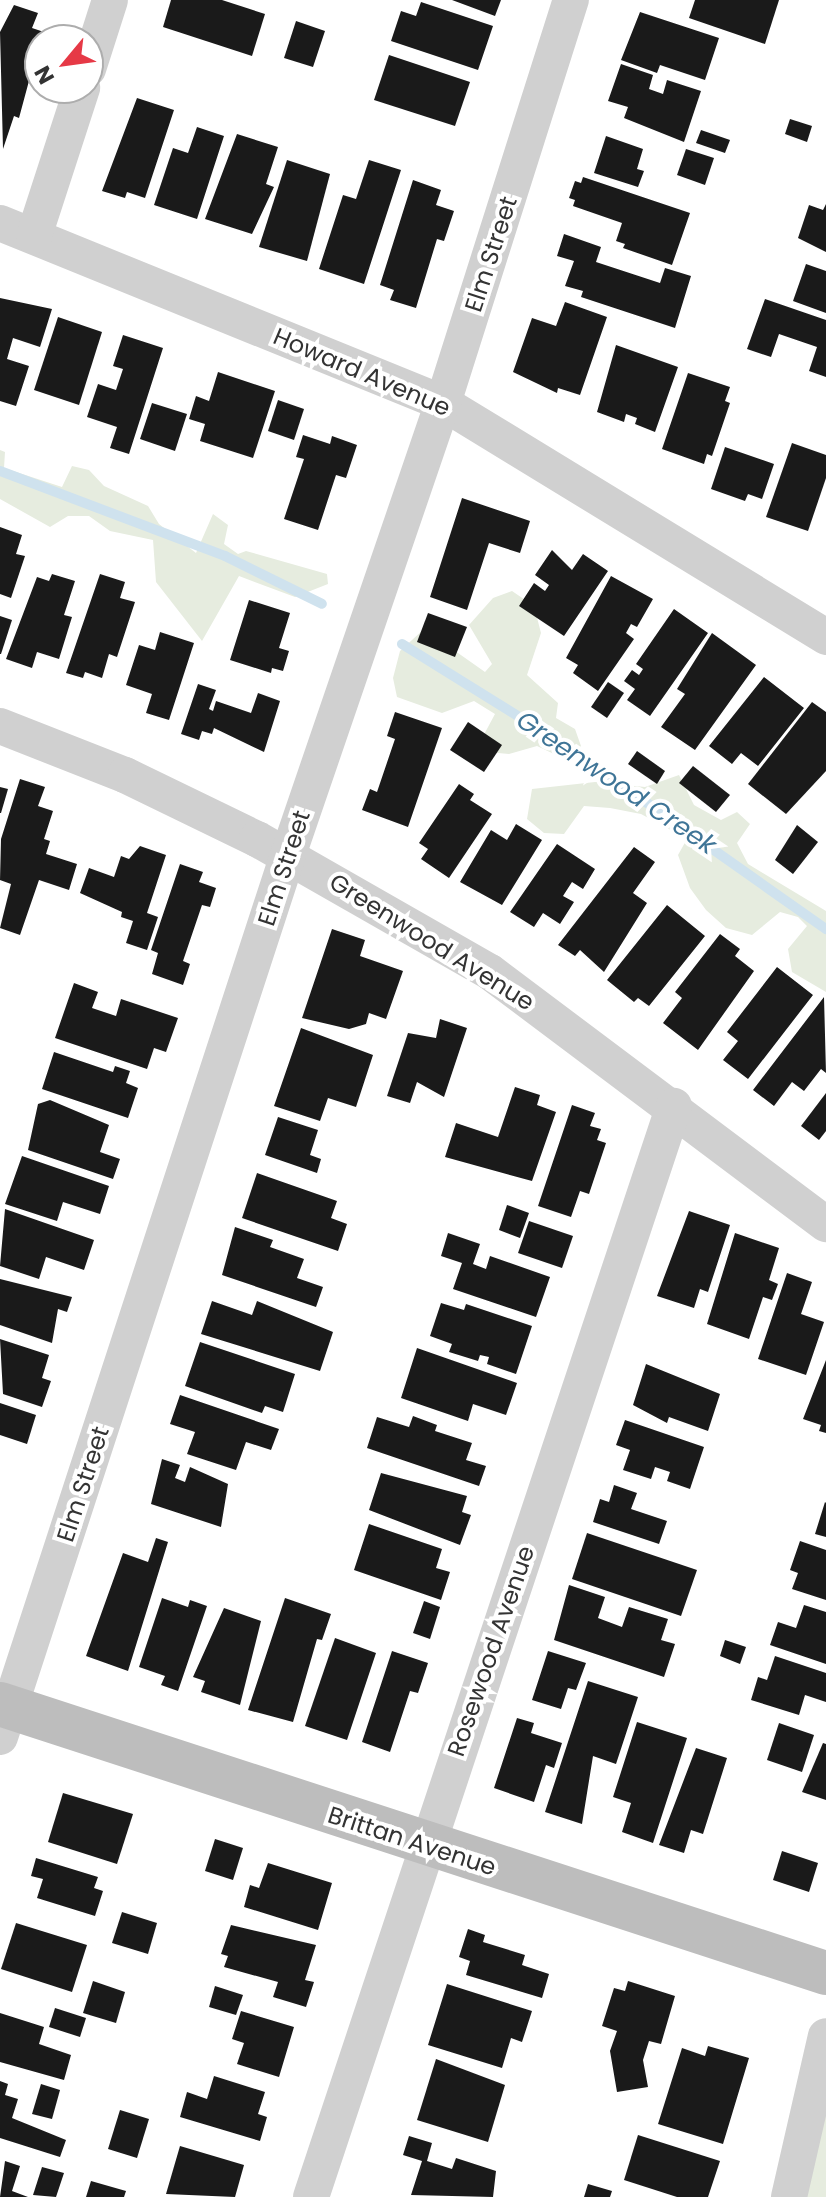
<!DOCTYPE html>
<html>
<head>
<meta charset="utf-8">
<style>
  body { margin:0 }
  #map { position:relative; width:826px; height:2197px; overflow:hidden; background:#fff; font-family:Poppins,sans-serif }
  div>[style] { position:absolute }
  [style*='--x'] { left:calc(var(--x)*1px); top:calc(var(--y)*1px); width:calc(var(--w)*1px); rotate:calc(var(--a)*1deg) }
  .green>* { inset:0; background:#e6ecdf }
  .stream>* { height:10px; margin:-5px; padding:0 5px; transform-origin:5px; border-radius:5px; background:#cfe2ee }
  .building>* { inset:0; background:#1a1a1a }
  .street>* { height:36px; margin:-18px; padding:0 18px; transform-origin:18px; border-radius:18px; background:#d0d0d0 }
  .secondary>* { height:44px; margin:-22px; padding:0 22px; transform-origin:22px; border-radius:22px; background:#bdbdbd }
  span { translate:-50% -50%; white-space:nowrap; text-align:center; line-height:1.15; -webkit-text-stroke:8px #fff; paint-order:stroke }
  .street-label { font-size:24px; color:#333 }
  .water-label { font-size:26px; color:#3f7597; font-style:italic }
  .north { position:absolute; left:24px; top:24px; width:80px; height:80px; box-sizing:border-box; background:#fff; border:2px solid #adadad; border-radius:50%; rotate:241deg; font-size:22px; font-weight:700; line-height:32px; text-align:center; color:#333 }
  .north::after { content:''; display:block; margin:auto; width:28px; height:36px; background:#e63946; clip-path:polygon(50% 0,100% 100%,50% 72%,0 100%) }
</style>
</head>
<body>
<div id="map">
  <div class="green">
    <i style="clip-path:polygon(0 450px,5px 452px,4px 468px,62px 487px,72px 466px,89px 470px,104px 486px,148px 506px,159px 524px,196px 553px,213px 514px,228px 525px,224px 544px,238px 554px,246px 551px,327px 574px,328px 584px,295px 597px,239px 576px,202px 641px,156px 582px,153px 540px,110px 531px,89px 516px,68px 516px,50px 527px,0 499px)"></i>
    <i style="clip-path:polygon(512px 591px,534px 606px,541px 633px,527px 675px,558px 703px,556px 718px,575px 729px,581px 746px,569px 761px,537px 746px,509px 754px,487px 752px,480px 742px,495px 714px,474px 701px,442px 713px,397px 697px,393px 678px,400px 651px,424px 629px,485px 672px,492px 664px,469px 625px,493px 598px)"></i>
    <i style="clip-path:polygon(679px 775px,694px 805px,721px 820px,737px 812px,750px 824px,737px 843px,748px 864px,826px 911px,826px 992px,792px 972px,788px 949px,807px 926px,798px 917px,780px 912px,752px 935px,726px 928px,706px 910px,690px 888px,678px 855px,687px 839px,641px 814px,610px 808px,584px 806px,564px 834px,544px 833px,527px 819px,532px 789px,595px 782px,645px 787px)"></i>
    <i style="clip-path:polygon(826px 2036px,826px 2197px,789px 2197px)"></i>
  </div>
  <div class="stream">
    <i style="--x:0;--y:471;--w:241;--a:20.7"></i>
    <i style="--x:225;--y:556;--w:108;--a:26.3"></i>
    <i style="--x:402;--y:644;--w:200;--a:31.9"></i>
    <i style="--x:572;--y:750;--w:311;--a:35.2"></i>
  </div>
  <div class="building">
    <i style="clip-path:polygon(171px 0,222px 0,265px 14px,252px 56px,163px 27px)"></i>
    <i style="clip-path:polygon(452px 0,501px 0,495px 16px)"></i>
    <i style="clip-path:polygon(695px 0,779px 0,765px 44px,689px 18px)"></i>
    <i style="clip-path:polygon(421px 2px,493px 26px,478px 70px,391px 41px,401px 11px,416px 16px)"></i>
    <i style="clip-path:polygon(14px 5px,38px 13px,32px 28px,47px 33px,40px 40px,19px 118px,14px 116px,3px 149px,0 32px)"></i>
    <i style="clip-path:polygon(640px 12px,719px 38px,705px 80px,660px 65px,657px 73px,621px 60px)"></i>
    <i style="clip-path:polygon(296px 21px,325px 31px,313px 67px,284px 58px)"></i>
    <i style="clip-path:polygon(389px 55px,470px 82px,455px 126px,374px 100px)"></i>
    <i style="clip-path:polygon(621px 64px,653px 75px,649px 89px,663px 94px,667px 80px,701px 91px,684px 142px,624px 118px,628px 107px,608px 101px)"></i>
    <i style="clip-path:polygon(137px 98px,174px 110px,145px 198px,127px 192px,125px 198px,102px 191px)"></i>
    <i style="clip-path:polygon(790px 119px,812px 126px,807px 142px,785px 134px)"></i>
    <i style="clip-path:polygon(197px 127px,224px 136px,197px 219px,154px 205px,173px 148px,188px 153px)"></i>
    <i style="clip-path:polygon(701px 130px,730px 140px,725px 153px,696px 143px)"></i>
    <i style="clip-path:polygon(237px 134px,278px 147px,266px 184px,274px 187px,252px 234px,205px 219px)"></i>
    <i style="clip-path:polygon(606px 136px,643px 149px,637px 169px,644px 171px,638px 187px,594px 173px)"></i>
    <i style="clip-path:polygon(686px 149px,714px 158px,705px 185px,677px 175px)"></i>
    <i style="clip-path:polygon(287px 160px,330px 174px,307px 261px,259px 247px)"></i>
    <i style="clip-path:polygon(369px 160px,401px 170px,364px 284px,319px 269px,343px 195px,356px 199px)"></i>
    <i style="clip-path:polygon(583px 177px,690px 213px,672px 265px,623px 248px,625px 244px,616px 241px,622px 223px,573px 206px,575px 200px,569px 198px,575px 181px,581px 183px)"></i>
    <i style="clip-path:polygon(413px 180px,441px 190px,436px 205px,454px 211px,444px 241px,437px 239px,416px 308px,390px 300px,394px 290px,380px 285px)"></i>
    <i style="clip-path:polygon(826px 204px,826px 252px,798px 238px,809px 205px,823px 210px)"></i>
    <i style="clip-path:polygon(564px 234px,601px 247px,596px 262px,660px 283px,665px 268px,691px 276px,675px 328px,581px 297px,583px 291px,565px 286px,574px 261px,557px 256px)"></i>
    <i style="clip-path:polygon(806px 264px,826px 271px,826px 313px,793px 301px)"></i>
    <i style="clip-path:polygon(0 298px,52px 309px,40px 347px,13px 338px,7px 359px,29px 366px,16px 406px,0 401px)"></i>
    <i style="clip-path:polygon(765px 299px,826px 320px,826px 377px,809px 371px,817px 347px,779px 334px,771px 357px,747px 349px)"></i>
    <i style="clip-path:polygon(565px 302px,607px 317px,580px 395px,558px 388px,557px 393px,513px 372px,532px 318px,556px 326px)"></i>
    <i style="clip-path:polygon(58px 317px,102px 332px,79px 405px,34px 390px)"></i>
    <i style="clip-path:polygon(123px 335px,163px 348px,129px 454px,110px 448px,117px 427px,87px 417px,98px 384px,116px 390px,123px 369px,113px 366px)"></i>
    <i style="clip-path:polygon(616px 345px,678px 367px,655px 432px,635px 424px,637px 418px,626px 414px,624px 422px,597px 412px)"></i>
    <i style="clip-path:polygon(218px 372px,275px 391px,253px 458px,200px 441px,205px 424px,189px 419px,196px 396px,209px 401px)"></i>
    <i style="clip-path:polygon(688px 373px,730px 387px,725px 401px,730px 403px,712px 456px,707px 454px,704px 464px,662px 449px)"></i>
    <i style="clip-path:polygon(278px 400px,304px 409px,294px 440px,268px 431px)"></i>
    <i style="clip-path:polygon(152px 403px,187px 414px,175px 451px,140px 439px)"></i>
    <i style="clip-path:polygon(303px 435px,330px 444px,332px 436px,357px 445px,346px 478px,336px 475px,318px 530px,284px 519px,304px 459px,296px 457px)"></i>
    <i style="clip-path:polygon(792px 443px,826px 455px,826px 478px,808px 531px,766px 517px)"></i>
    <i style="clip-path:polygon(725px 447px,774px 464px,762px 499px,748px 494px,745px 501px,711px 489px)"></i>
    <i style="clip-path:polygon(462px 498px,530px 521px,520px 553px,489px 543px,467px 610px,430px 597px)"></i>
    <i style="clip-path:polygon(0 527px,22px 535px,16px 554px,25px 556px,11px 598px,0 594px)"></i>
    <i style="clip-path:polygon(552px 550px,572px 570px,583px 554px,608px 571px,564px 636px,519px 606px,534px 583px,545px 591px,549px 585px,535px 575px)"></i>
    <i style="clip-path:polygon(52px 574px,75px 581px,64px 615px,72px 617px,59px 659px,37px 652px,32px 668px,6px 659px,37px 577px,49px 581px)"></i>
    <i style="clip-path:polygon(100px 574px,125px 582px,120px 598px,135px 602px,117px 657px,109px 654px,102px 678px,85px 672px,83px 678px,66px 673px)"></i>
    <i style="clip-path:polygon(611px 576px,653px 599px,637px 627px,631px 624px,626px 633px,634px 639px,598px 691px,573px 673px,578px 665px,566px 658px)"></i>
    <i style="clip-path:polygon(249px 600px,290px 613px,279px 648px,289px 651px,283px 671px,272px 668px,271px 673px,230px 660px)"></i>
    <i style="clip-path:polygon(674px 609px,708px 633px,650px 716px,627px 700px,635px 689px,624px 681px,632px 670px,639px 675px,643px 669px,636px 664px)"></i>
    <i style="clip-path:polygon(428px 613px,467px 627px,455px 657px,417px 642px)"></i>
    <i style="clip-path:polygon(0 616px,12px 620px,1px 654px,0 654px)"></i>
    <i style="clip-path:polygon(160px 632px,194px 643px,169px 720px,146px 713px,152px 694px,126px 685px,139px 645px,155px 650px)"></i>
    <i style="clip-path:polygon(712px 633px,756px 665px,695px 750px,661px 727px,685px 694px,677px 689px)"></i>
    <i style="clip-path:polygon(764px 677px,804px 708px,758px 766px,741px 753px,732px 764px,709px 746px)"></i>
    <i style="clip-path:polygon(608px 682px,624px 693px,607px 718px,591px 707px)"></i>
    <i style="clip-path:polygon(198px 684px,216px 690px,209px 709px,213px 711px,216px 701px,251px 713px,258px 693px,280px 701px,264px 752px,214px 728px,212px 734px,202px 731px,199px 740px,181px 734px)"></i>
    <i style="clip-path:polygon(812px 702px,826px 712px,826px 771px,786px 814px,748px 784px)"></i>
    <i style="clip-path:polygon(395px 712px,442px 728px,408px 827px,362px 810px,370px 789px,377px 792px,395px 739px,387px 736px)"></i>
    <i style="clip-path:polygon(468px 722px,502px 745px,484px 772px,450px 750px)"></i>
    <i style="clip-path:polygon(637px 751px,665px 771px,657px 784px,628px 764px)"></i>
    <i style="clip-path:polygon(693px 766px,730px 795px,716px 812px,679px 783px)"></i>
    <i style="clip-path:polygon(20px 779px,45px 787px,38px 806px,53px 811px,44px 839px,50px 841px,46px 854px,77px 864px,69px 890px,39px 880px,20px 935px,0 928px,11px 884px,0 880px,1px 839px)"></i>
    <i style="clip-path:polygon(459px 784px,474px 794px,470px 800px,492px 814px,449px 878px,421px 859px,428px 849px,419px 843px)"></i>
    <i style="clip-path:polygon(0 787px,8px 789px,1px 813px,0 813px)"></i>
    <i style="clip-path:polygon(516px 824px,542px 840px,502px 905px,460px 882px,491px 830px,507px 840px)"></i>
    <i style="clip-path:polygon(797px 825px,818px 842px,793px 874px,775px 860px)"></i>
    <i style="clip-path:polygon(557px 844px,595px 869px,583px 889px,572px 882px,563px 896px,574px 902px,560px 924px,543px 913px,534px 927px,510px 912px)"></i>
    <i style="clip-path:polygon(140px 846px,166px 855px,147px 913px,158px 917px,147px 950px,126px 943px,133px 921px,121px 917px,122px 912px,80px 893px,89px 868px,114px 877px,121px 856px,129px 859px)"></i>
    <i style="clip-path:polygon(634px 847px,655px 862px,633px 893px,647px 903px,604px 972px,580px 950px,575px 956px,558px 945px)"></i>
    <i style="clip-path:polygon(180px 864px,203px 872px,199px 882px,216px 888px,210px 907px,202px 905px,183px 961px,190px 964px,183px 985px,152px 974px,158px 953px,151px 950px)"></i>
    <i style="clip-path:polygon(667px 905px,705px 936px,649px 1006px,638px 998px,634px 1002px,607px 980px)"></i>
    <i style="clip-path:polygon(332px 929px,365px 940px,360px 956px,403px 971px,386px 1019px,369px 1013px,366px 1024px,349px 1029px,302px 1018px)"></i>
    <i style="clip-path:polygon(720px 934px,740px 949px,735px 956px,754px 971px,698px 1050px,663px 1023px,682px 998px,675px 992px)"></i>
    <i style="clip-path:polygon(777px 967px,813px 995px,748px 1079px,723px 1060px,738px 1041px,727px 1032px)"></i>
    <i style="clip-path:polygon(74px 983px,98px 992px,92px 1008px,116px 1016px,121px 999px,178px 1018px,166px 1052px,154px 1048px,147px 1069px,55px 1038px)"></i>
    <i style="clip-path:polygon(824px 997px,826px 1073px,821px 1069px,804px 1091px,792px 1082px,774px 1106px,753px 1090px)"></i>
    <i style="clip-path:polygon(440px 1019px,467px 1028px,444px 1097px,417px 1082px,410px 1103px,387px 1096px,408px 1033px,436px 1038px)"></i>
    <i style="clip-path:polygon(301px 1028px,373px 1055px,356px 1107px,328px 1098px,320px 1121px,274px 1106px)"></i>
    <i style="clip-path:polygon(54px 1052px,113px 1072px,115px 1066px,130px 1071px,126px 1083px,138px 1088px,128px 1118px,42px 1089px)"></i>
    <i style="clip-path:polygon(515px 1087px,540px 1095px,537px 1105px,556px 1112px,532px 1181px,445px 1157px,456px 1123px,498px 1137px)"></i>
    <i style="clip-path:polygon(826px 1093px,826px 1131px,819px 1140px,801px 1126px)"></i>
    <i style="clip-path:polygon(50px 1100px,109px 1125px,100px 1152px,120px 1159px,113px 1179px,28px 1150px,38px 1104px)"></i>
    <i style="clip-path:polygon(572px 1105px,595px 1113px,590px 1126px,601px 1129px,597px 1140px,606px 1143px,589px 1194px,580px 1191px,571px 1217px,538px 1206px)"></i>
    <i style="clip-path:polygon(278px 1117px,318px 1130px,310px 1155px,321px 1159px,317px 1173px,265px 1155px)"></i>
    <i style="clip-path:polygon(22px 1156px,109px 1186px,100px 1214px,63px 1202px,57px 1221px,5px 1204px)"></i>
    <i style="clip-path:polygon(257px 1173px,337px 1201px,331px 1218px,347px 1224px,338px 1251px,242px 1218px)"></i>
    <i style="clip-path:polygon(507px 1205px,529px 1213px,520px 1238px,499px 1230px)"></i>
    <i style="clip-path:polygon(5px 1209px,94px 1240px,84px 1270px,46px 1257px,39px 1279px,0 1266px)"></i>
    <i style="clip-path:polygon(689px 1211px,730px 1225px,708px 1292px,700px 1289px,694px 1308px,657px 1296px)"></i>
    <i style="clip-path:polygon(529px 1221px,573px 1236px,562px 1268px,518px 1253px)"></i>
    <i style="clip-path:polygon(235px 1227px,273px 1240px,270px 1247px,304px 1259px,297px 1278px,323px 1287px,316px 1307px,222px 1275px)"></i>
    <i style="clip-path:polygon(448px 1233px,480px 1244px,473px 1264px,486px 1269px,490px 1256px,550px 1277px,536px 1317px,453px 1289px,462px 1263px,441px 1256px)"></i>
    <i style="clip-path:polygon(735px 1233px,779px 1248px,769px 1280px,778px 1284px,772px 1300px,763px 1297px,749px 1339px,707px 1324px)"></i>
    <i style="clip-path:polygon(787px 1273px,812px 1282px,801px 1314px,824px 1322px,806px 1375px,758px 1359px)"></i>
    <i style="clip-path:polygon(0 1279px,72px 1297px,67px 1312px,58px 1309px,52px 1343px,0 1325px)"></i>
    <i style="clip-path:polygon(212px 1301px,252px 1315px,257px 1301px,333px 1332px,320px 1371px,201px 1334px)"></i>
    <i style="clip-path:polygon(441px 1303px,464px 1310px,466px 1304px,532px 1326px,516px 1374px,487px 1364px,489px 1357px,480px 1355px,478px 1361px,449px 1352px,452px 1344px,430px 1336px)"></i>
    <i style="clip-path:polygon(0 1339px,49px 1355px,42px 1378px,51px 1381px,42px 1407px,3px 1394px)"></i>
    <i style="clip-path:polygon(200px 1342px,295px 1374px,283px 1412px,265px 1406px,262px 1413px,185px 1386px)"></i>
    <i style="clip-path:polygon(417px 1348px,517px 1383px,506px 1415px,473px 1404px,468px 1421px,401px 1398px)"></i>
    <i style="clip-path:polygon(826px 1360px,826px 1433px,819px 1431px,821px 1425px,803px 1419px)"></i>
    <i style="clip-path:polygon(646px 1364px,720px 1394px,708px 1431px,669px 1417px,667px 1423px,633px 1405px)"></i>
    <i style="clip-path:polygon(180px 1395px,279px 1429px,271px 1450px,246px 1442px,236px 1470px,187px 1454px,195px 1432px,170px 1424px)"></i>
    <i style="clip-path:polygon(0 1403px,36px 1415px,27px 1444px,0 1435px)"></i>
    <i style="clip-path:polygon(413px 1416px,437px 1425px,435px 1431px,472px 1443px,466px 1460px,486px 1466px,479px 1486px,367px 1448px,377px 1417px,409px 1427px)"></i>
    <i style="clip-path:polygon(625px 1420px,704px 1447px,690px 1489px,667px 1481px,670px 1472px,655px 1467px,651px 1479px,623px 1470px,630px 1450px,616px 1445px)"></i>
    <i style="clip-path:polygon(162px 1459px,180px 1465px,175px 1478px,185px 1482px,190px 1467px,228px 1484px,221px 1527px,151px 1504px)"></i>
    <i style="clip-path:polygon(381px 1473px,467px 1496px,462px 1512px,471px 1515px,460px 1545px,369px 1510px)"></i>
    <i style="clip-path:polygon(614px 1485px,637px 1493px,631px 1509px,667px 1521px,659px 1544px,593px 1522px,600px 1499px,609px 1502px)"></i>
    <i style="clip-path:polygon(825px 1502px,826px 1503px,826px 1537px,815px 1534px)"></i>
    <i style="clip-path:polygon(369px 1524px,442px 1549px,436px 1568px,450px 1572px,441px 1600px,354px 1570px)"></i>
    <i style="clip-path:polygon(587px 1533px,697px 1570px,681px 1616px,572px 1579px)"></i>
    <i style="clip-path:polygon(156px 1538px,168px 1542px,128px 1671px,86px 1656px,123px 1553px,148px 1562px)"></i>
    <i style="clip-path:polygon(800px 1541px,826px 1550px,826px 1600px,792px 1589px,798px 1573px,790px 1570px)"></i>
    <i style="clip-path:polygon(569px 1585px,605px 1597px,598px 1618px,622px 1627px,629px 1607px,668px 1619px,661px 1640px,675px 1644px,664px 1677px,554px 1640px)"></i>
    <i style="clip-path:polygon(162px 1598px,188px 1607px,190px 1600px,207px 1606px,178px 1691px,161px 1685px,165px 1676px,139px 1667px)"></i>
    <i style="clip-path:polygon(285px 1598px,331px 1614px,322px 1640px,317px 1639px,293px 1722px,248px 1710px)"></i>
    <i style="clip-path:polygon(424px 1601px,440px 1607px,430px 1639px,413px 1633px)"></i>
    <i style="clip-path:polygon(804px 1605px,826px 1612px,826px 1664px,770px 1645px,778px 1622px,796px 1628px)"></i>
    <i style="clip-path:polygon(224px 1608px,261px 1621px,240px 1705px,201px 1692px,205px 1681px,193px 1677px)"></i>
    <i style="clip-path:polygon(335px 1638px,376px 1653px,347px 1740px,305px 1726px)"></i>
    <i style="clip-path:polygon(725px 1640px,746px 1647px,740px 1664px,720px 1656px)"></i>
    <i style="clip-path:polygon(392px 1651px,428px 1663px,418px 1693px,410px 1691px,390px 1752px,362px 1742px)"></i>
    <i style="clip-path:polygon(548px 1651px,586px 1663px,576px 1690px,568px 1688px,561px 1709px,532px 1700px)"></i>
    <i style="clip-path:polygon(775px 1656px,826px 1673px,826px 1702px,805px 1695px,799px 1715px,751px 1700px,758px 1677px,767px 1680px)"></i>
    <i style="clip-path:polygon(588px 1681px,638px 1697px,616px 1764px,593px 1756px,582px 1824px,545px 1812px)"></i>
    <i style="clip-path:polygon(517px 1718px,534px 1723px,531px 1733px,562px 1743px,554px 1768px,546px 1765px,534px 1802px,494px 1788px)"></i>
    <i style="clip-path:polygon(637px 1722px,687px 1738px,653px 1843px,622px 1832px,631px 1803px,613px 1797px)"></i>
    <i style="clip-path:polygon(779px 1723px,814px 1735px,802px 1772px,767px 1760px)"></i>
    <i style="clip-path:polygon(823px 1743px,826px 1744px,826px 1800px,802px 1792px)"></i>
    <i style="clip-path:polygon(696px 1748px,727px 1758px,703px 1834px,691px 1830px,684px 1853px,659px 1845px)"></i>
    <i style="clip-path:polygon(63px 1793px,133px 1814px,117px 1864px,48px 1842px)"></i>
    <i style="clip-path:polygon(215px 1839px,243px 1848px,233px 1880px,205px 1871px)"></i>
    <i style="clip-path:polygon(782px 1851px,818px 1863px,809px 1892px,773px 1880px)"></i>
    <i style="clip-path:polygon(36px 1858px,98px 1877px,94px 1888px,103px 1891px,95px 1916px,37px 1898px,43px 1879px,31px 1876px)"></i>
    <i style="clip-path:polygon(268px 1863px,332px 1883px,318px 1930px,244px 1907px,250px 1885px,259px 1888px)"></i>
    <i style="clip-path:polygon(122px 1912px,157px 1923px,148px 1954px,112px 1943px)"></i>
    <i style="clip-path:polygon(16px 1923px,87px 1945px,72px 1992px,1px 1969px)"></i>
    <i style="clip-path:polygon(231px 1925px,316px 1945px,305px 1980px,314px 1982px,306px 2007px,273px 1997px,278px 1982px,224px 1967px,228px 1956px,221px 1954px)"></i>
    <i style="clip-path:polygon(468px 1929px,485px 1935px,483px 1942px,525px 1955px,522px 1965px,549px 1974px,542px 1998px,466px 1975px,470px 1961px,459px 1957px)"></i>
    <i style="clip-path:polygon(93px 1981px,125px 1992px,116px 2023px,83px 2013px)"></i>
    <i style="clip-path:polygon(628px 1981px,675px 1996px,661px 2044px,649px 2041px,643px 2060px,648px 2087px,617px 2092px,610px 2051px,617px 2031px,602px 2026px,614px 1988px,625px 1991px)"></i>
    <i style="clip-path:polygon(447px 1984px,532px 2011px,522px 2042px,511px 2038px,502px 2068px,428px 2045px)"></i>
    <i style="clip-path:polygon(215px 1986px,243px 1995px,236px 2015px,209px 2007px)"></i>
    <i style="clip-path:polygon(55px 2008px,86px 2018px,80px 2037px,49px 2027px)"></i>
    <i style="clip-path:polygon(241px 2011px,294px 2027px,279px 2077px,237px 2064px,244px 2043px,232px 2039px)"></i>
    <i style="clip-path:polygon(0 2013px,44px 2027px,39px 2044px,71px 2055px,64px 2080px,0 2062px)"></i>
    <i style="clip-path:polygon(708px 2046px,749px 2058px,723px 2144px,658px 2124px,682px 2048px,705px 2056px)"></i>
    <i style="clip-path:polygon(436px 2059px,505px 2085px,488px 2142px,417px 2120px)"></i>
    <i style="clip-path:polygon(214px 2076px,265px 2092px,258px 2114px,267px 2117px,260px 2141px,180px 2117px,187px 2092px,207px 2099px)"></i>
    <i style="clip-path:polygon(0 2081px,8px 2084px,5px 2095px,18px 2099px,12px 2118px,66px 2140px,60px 2157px,0 2138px)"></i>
    <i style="clip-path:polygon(41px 2084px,60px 2090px,52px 2119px,32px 2114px)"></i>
    <i style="clip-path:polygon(120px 2110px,149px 2119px,137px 2158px,108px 2149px)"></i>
    <i style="clip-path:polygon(638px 2135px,720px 2161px,708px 2197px,677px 2197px,624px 2180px)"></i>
    <i style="clip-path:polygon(409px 2136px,432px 2143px,427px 2161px,452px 2169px,456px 2158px,496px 2171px,493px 2197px,411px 2195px,422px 2161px,403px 2155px)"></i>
    <i style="clip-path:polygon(180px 2146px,244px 2165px,235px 2197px,166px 2194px)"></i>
    <i style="clip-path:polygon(5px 2161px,20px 2166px,12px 2191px,28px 2197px,0 2197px)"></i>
    <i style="clip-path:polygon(42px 2167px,64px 2173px,56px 2197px,33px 2195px)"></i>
    <i style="clip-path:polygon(91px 2181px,126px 2191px,124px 2197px,86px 2197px)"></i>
    <i style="clip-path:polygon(588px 2184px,612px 2191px,610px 2197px,584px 2197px)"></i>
  </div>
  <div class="street">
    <i style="--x:88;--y:69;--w:72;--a:-72.3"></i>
    <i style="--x:0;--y:223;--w:478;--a:22.1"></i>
    <i style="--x:443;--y:403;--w:449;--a:31.4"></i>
    <i style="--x:34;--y:236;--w:156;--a:-72"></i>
    <i style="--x:0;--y:726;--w:134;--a:21.4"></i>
    <i style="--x:125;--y:775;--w:147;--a:25.9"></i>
    <i style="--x:257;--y:839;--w:268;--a:29.7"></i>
    <i style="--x:490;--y:972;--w:420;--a:36.9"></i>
    <i style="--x:0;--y:1737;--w:928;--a:-71.92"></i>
    <i style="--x:288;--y:855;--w:478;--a:-71.1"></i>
    <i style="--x:443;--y:403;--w:423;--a:-72.4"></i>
    <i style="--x:311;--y:2197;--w:1150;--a:-71.6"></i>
    <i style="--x:789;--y:2197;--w:165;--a:-77.1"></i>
  </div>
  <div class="secondary">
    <i style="--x:0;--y:1704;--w:869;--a:18.04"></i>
  </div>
  <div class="street-label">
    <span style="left:491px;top:254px;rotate:-72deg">Elm Street</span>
    <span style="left:362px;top:372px;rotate:23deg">Howard Avenue</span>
    <span style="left:284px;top:868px;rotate:-72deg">Elm Street</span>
    <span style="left:432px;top:942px;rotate:32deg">Greenwood Avenue</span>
    <span style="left:83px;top:1484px;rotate:-72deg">Elm Street</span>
    <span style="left:491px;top:1651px;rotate:-71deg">Rosewood Avenue</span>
    <span style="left:412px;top:1841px;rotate:18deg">Brittan Avenue</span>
  </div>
  <div class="water-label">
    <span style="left:616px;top:783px;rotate:34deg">Greenwood Creek</span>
  </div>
  <div class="north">N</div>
</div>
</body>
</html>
